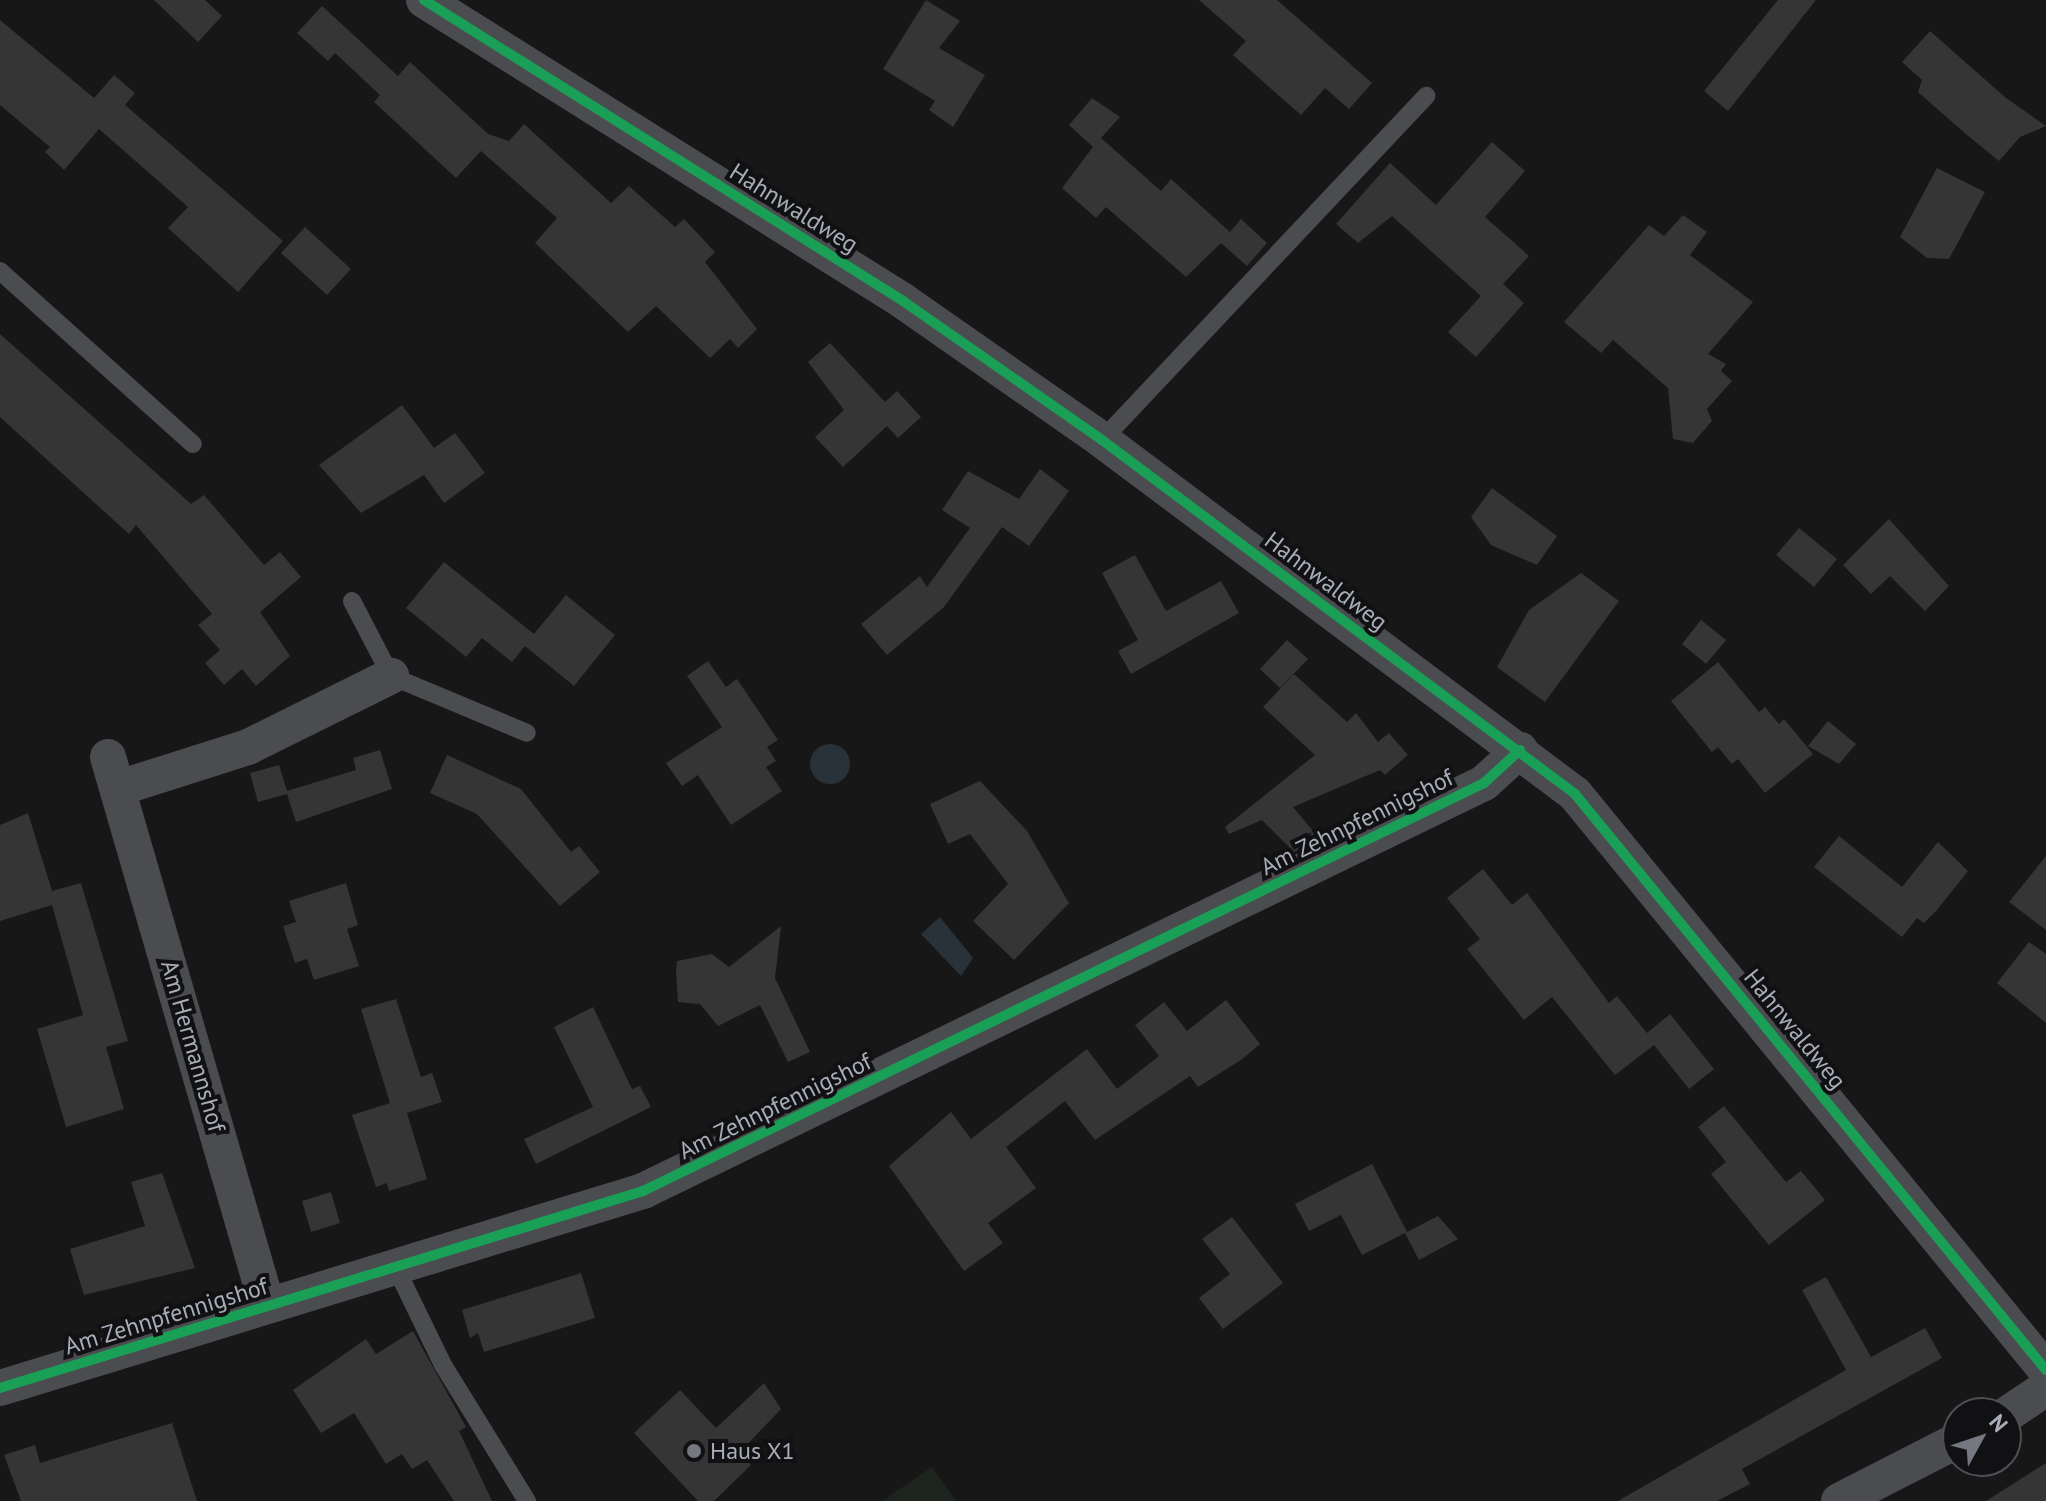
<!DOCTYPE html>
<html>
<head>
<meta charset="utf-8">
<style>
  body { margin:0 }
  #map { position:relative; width:2046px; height:1501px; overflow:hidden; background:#171717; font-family:"PT Sans",sans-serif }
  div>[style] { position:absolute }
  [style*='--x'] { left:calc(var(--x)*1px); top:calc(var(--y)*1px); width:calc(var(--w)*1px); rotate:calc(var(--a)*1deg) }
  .green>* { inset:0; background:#1d241e }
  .water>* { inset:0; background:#2a3239 }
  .round { border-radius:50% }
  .building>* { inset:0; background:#353536 }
  .lane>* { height:18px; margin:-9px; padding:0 9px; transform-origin:9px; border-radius:9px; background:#4b4c50 }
  .street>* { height:36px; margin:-18px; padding:0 18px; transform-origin:18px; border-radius:18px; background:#4b4c50 }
  .cycleway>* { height:10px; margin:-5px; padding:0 5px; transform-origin:5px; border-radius:5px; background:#1a9f57 }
  .dots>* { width:22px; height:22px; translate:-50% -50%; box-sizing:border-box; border:4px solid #111113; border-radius:50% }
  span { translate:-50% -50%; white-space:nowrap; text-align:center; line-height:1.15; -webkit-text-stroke:8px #111113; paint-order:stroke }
  .street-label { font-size:24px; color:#a8adb8 }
  .poi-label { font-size:24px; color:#a8adb8 }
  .left { translate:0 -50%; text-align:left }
  .north { position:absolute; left:1942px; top:1397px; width:80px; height:80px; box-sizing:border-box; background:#111113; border:2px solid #4d4f55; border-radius:50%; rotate:50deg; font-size:22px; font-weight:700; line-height:32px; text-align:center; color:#a8adb8 }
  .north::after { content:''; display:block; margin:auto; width:28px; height:36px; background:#757880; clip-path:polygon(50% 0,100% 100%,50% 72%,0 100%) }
</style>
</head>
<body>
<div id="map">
  <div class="green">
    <i style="clip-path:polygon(932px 1467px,956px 1501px,882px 1501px)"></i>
  </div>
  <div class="water">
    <i class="round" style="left:810px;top:744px;width:40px;height:40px"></i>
    <i style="clip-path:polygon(940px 917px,973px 958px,961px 976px,921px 934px)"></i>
  </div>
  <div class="building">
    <i style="clip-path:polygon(154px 0,205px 0,222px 16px,198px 42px)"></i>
    <i style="clip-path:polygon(926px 0,960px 21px,939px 48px,985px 75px,953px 127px,929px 110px,935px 101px,883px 69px)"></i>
    <i style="clip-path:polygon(1199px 0,1277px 0,1372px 83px,1349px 109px,1325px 88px,1301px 115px,1233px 55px,1246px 41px)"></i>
    <i style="clip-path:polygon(1778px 0,1816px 0,1728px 111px,1704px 91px)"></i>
    <i style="clip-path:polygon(322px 6px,398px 76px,410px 62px,488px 134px,509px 141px,524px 124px,611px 203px,629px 186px,675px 227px,684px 219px,715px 252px,705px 262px,757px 329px,738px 348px,730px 339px,710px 358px,656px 306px,628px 332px,535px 243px,557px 218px,481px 151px,456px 178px,374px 102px,380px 95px,335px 53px,328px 61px,297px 33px)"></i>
    <i style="clip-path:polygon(0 20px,94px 98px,114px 75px,135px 93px,125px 105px,283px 241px,238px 292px,168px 228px,188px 207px,99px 129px,64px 170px,45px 152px,50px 147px,0 105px)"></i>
    <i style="clip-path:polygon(1930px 31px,2006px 98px,2046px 126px,2020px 137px,1999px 161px,1967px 135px,1918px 92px,1922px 80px,1902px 62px)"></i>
    <i style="clip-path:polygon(1092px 98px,1120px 117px,1101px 138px,1161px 191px,1171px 179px,1230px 232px,1241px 219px,1267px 243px,1247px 266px,1221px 243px,1186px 277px,1106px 207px,1096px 218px,1062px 188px,1093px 147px,1069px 125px)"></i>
    <i style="clip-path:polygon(1492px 142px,1525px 171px,1485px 217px,1529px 256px,1503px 284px,1524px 303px,1476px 357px,1448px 332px,1481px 296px,1392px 216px,1358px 243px,1336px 224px,1390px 163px,1436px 205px)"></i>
    <i style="clip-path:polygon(1937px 168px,1985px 192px,1949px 259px,1927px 258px,1900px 237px)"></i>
    <i style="clip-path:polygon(1683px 215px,1707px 232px,1690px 255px,1753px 302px,1708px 354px,1726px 364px,1721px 371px,1732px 381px,1707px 409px,1712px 421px,1693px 443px,1673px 439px,1668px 388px,1613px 340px,1601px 353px,1564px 322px,1649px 225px,1664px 236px)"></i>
    <i style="clip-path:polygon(305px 227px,351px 269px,327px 295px,281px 253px)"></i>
    <i style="clip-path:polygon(0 334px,191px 504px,204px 495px,264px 565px,280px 552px,301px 577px,260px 612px,290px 656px,256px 686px,242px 669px,224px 685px,205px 663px,220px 650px,198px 625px,212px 614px,136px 525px,129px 534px,0 417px)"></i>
    <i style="clip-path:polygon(830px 343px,885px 402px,897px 391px,921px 417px,898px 438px,887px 426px,843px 467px,815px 437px,844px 410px,808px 362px)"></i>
    <i style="clip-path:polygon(402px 405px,434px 448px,455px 433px,485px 473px,444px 503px,424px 475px,361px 513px,319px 465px)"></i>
    <i style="clip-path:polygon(1040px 469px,1069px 491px,1029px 546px,1002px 527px,944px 607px,887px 655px,861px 624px,920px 576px,927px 587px,970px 528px,942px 510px,968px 471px,1019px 499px)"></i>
    <i style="clip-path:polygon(1492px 488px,1557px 536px,1537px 565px,1491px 545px,1471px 517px)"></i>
    <i style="clip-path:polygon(1889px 519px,1949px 586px,1925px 611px,1890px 576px,1871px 594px,1843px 565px)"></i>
    <i style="clip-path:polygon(1799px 528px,1837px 559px,1814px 587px,1776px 555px)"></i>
    <i style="clip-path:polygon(1135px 555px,1166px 611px,1221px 581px,1239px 613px,1131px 674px,1118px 651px,1138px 640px,1102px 573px)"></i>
    <i style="clip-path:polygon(444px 562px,534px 634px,566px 595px,615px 635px,574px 686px,525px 646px,533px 636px,512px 662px,482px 638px,466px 657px,406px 608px)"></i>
    <i style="clip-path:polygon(1581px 573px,1619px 601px,1545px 702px,1497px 667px,1529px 610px)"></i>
    <i style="clip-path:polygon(1701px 620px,1726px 640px,1706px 664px,1682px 644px)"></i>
    <i style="clip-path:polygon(1287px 640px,1308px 659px,1280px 688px,1260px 669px)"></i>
    <i style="clip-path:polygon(708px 661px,726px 687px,737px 679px,778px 740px,767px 747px,776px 761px,766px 767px,782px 791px,731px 825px,698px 775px,682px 786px,666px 763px,722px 727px,687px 676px)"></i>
    <i style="clip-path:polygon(1718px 662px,1759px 712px,1765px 707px,1779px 724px,1784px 719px,1813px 754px,1765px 793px,1738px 759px,1732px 764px,1718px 747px,1712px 752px,1671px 701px)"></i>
    <i style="clip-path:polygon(1294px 674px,1347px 722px,1356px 713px,1378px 742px,1389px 733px,1408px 755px,1385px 775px,1380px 770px,1293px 807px,1319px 838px,1294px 852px,1262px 820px,1229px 834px,1225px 827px,1315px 755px,1263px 707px)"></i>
    <i style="clip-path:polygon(1828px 721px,1856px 744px,1839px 764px,1808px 746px)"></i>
    <i style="clip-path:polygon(380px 750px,392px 789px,296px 822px,287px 794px,258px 802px,250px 773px,279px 765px,287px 791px,356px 770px,353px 758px)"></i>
    <i style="clip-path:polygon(447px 755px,521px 789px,571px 852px,579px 846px,600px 872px,560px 906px,477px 814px,430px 793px)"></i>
    <i style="clip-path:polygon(980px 781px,1027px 831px,1069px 903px,1014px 960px,973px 921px,1008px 884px,970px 834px,948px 844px,930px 804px)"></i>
    <i style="clip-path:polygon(28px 813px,52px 891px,81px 883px,128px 1041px,106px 1047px,124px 1109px,66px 1127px,37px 1029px,83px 1015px,52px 905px,0 921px,0 825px)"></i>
    <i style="clip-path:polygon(1839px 836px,1902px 887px,1938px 842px,1968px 871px,1937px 910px,1924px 923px,1917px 918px,1902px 937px,1814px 867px)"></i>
    <i style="clip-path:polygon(2046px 856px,2046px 930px,2009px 902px)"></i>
    <i style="clip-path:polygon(1483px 869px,1512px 905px,1527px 893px,1609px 1003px,1617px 996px,1647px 1033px,1670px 1014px,1714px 1069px,1689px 1089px,1654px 1045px,1615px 1075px,1552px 997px,1524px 1020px,1467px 949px,1480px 939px,1447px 898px)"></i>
    <i style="clip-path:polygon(346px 883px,358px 925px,347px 929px,359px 966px,314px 980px,307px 959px,295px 963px,283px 926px,296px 922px,289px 901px)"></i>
    <i style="clip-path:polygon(781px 926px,775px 978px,810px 1052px,788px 1062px,760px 1005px,718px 1026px,700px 1004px,678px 1002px,676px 971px,677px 961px,712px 954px,729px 967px)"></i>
    <i style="clip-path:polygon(2029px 942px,2046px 954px,2046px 1023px,1997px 983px)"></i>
    <i style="clip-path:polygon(396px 999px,421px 1077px,432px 1073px,442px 1102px,407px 1113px,427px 1179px,389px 1191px,387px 1183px,376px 1187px,352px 1115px,390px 1103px,361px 1009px)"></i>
    <i style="clip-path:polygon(1226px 1000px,1260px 1044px,1241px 1060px,1198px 1087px,1190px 1076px,1095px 1140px,1065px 1101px,1006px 1147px,1036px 1188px,988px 1223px,1003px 1243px,964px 1271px,889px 1166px,951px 1112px,971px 1139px,1087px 1049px,1117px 1089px,1159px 1056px,1135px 1025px,1164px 1002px,1187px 1031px)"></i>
    <i style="clip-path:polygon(593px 1007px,632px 1089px,640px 1086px,651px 1107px,536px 1164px,524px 1139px,593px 1107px,554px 1027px)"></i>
    <i style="clip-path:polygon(1724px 1106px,1786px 1182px,1801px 1171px,1825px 1200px,1769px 1245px,1711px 1174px,1726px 1162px,1698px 1127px)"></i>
    <i style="clip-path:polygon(1372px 1164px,1407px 1232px,1438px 1216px,1458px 1239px,1419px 1260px,1405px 1233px,1362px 1255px,1341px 1215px,1309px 1231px,1295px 1204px)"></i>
    <i style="clip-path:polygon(162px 1173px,195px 1268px,84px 1295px,70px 1249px,145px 1226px,131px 1182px)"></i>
    <i style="clip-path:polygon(331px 1192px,340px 1223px,311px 1232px,302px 1201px)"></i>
    <i style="clip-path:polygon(1232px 1217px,1283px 1283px,1223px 1329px,1199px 1298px,1230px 1274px,1202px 1239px)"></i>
    <i style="clip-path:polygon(581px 1273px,595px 1318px,484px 1352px,478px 1333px,470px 1338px,462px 1310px)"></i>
    <i style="clip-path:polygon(1826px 1277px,1871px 1357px,1925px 1328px,1942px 1358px,1742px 1469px,1750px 1484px,1717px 1501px,1618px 1501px,1846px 1370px,1802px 1290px)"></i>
    <i style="clip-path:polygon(413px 1331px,466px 1427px,459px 1431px,492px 1501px,454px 1501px,427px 1460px,412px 1469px,402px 1454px,386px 1464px,354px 1413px,321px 1433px,293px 1390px,366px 1339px,376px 1354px)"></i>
    <i style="clip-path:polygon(764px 1383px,781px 1409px,739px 1453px,751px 1465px,714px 1501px,698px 1501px,634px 1433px,680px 1390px,716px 1428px)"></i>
    <i style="clip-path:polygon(172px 1423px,197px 1501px,21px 1501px,4px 1455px,35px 1445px,40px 1463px)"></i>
    <i style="clip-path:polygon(2046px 1463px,2046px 1501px,1986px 1501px)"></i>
  </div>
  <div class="lane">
    <i style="--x:0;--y:271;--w:259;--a:41.9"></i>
    <i style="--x:1102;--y:440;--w:473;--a:-46.7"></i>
    <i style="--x:352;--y:601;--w:85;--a:62.5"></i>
    <i style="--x:391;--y:676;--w:147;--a:22.7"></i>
    <i style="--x:395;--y:1266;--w:110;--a:64.1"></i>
    <i style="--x:443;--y:1365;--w:160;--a:58.3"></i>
  </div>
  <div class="street">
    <i style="--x:424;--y:0;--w:566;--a:32.14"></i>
    <i style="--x:903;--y:301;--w:243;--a:34.9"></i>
    <i style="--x:1102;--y:440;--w:591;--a:36.81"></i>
    <i style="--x:1575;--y:794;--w:744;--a:50.73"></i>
    <i style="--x:108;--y:757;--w:571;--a:73.82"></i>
    <i style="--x:119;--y:788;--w:135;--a:-17.6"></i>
    <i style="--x:248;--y:747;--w:160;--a:-26.4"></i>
    <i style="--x:0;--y:1388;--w:673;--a:-17.03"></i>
    <i style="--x:643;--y:1191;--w:935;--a:-25.88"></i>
    <i style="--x:1484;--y:783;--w:49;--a:-42.5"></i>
    <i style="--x:2006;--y:1415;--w:48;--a:-34"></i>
    <i style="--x:1839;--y:1501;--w:134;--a:-27.1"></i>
  </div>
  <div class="cycleway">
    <i style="--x:424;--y:0;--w:566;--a:32.14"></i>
    <i style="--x:903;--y:301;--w:243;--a:34.9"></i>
    <i style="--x:1102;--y:440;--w:591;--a:36.81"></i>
    <i style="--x:1575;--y:794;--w:744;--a:50.73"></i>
    <i style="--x:0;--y:1388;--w:673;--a:-17.03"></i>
    <i style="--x:643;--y:1191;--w:935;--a:-25.88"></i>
    <i style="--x:1484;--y:783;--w:49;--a:-42.5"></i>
  </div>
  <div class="dots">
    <i style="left:694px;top:1451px;background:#757880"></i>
  </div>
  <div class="street-label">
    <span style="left:794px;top:208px;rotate:32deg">Hahnwaldweg</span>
    <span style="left:1326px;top:581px;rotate:37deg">Hahnwaldweg</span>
    <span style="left:1357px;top:822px;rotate:-26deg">Am Zehnpfennigshof</span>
    <span style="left:1795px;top:1029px;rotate:51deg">Hahnwaldweg</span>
    <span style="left:193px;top:1046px;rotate:74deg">Am Hermannshof</span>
    <span style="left:775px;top:1106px;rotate:-26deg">Am Zehnpfennigshof</span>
    <span style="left:166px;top:1316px;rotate:-17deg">Am Zehnpfennigshof</span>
  </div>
  <div class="poi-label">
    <span class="left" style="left:710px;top:1451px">Haus X1</span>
  </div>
  <div class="north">N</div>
</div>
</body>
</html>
